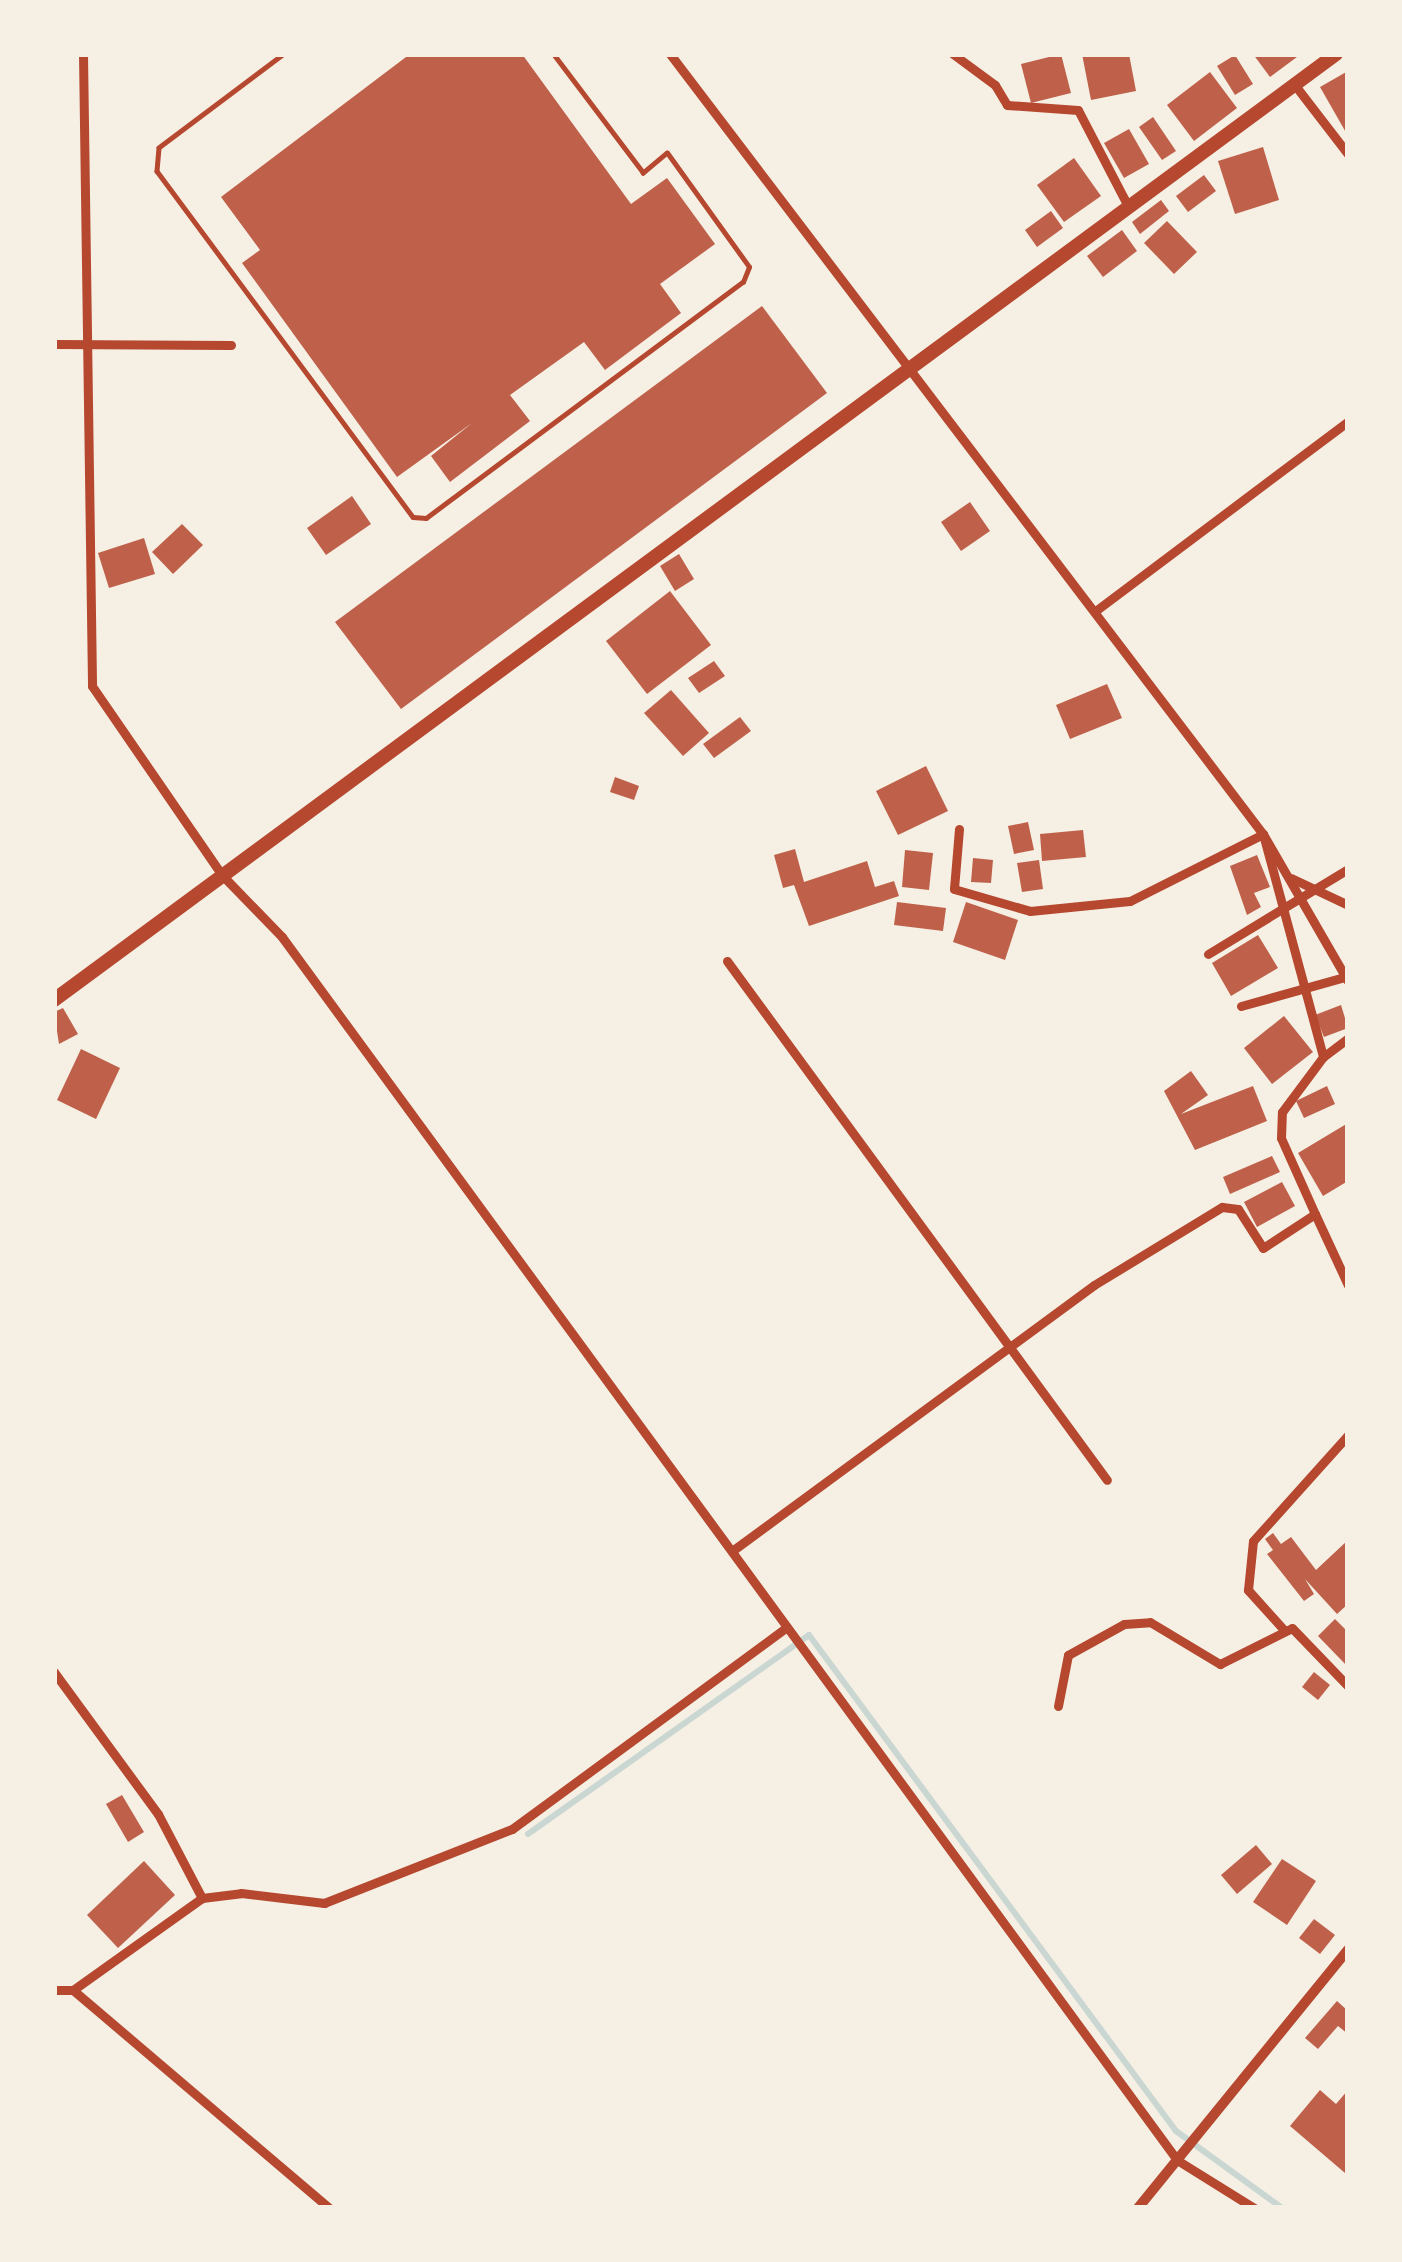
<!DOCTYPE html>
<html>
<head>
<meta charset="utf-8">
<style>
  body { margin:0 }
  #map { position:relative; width:1402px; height:2262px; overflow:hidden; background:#f6efe4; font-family:Lato,sans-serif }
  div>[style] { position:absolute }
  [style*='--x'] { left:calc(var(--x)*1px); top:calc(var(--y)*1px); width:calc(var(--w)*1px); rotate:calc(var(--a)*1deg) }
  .stream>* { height:6px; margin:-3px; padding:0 3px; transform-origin:3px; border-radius:3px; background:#c9d6d2 }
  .building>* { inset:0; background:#bf614a }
  .service>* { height:4.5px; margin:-2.25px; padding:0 2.25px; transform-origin:2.25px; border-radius:2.25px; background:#b5482f }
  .minor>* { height:9px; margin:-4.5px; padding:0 4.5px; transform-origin:4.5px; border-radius:4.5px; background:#b5482f }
  .tertiary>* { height:10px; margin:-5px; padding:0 5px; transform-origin:5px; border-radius:5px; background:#b5482f }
  .primary>* { height:14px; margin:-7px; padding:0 7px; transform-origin:7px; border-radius:7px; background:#b5482f }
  span { translate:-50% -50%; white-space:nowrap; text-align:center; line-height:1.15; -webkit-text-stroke:12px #f6efe4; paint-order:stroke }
  .frame { position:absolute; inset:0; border:57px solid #f6efe4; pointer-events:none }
</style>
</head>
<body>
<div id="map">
  <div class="stream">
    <i style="--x:528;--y:1834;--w:344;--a:-35.3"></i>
    <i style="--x:809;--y:1635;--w:617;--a:53.5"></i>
    <i style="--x:1176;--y:2131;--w:131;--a:36"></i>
  </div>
  <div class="building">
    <i style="clip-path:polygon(410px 54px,522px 54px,631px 204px,667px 178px,715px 244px,660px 284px,681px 313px,605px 370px,584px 342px,510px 395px,530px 421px,450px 482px,431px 456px,472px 423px,397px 477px,242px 263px,260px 250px,221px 197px)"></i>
    <i style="clip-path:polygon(1061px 54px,1071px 93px,1031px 103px,1021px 64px)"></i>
    <i style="clip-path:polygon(1082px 54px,1129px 54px,1136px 91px,1091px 100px)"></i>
    <i style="clip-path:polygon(1253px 54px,1301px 54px,1270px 77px)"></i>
    <i style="clip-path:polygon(1235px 55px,1253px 84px,1235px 95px,1217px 66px)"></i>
    <i style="clip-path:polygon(1348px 71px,1348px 136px,1320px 87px)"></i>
    <i style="clip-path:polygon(1210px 72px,1237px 108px,1194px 141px,1167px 105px)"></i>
    <i style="clip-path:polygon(1153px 117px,1176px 151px,1162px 160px,1139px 127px)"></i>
    <i style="clip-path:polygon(1129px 129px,1149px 164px,1124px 178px,1104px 143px)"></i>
    <i style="clip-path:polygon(1263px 147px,1279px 200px,1235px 214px,1218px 161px)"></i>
    <i style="clip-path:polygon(1074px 158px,1101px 196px,1064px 222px,1037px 185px)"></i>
    <i style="clip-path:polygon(1204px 175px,1216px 191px,1188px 212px,1176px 196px)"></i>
    <i style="clip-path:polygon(1161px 200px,1169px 211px,1140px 234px,1132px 222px)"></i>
    <i style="clip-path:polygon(1051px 211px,1063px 228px,1037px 247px,1025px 230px)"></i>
    <i style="clip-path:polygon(1167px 221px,1197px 252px,1174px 274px,1144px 243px)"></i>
    <i style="clip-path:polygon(1122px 230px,1137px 251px,1103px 277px,1087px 256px)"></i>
    <i style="clip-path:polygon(762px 306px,827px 393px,401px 709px,335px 622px)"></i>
    <i style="clip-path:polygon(352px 496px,371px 524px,326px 555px,307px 528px)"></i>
    <i style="clip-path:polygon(970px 502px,990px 531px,961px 551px,941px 522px)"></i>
    <i style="clip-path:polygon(182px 524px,203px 545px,173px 574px,152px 552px)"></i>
    <i style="clip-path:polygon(144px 538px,155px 574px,109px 588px,98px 553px)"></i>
    <i style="clip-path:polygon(679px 554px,694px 579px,675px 591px,660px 566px)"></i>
    <i style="clip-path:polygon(670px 591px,711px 645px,647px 694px,606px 641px)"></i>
    <i style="clip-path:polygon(714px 661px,725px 676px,699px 693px,688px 678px)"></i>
    <i style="clip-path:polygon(1107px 684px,1122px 718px,1070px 739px,1056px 705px)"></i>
    <i style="clip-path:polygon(671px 690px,709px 733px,683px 756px,644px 713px)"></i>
    <i style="clip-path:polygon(740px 717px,751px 731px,714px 758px,703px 744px)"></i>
    <i style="clip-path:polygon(926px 766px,948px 811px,898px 835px,876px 791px)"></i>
    <i style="clip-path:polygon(615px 777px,639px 786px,634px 800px,610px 792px)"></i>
    <i style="clip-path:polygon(1028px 822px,1034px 850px,1014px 854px,1008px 826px)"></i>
    <i style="clip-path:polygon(1083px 830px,1086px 857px,1042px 861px,1040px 834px)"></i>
    <i style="clip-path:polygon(795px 849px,804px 882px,867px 861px,875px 887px,894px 881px,899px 896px,809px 926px,794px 885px,783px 888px,774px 855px)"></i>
    <i style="clip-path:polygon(905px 850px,933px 853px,929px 890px,902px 887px)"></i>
    <i style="clip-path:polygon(1257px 855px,1270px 887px,1254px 893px,1261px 907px,1247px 915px,1230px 866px)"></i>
    <i style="clip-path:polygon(973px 858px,993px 860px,991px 883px,971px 882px)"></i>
    <i style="clip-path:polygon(1039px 860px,1043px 889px,1022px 892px,1017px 863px)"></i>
    <i style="clip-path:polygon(897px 902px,946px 908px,943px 931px,894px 925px)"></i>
    <i style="clip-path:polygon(966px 902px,1018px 920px,1005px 960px,953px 942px)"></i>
    <i style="clip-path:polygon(1258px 935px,1278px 968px,1231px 996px,1212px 963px)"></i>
    <i style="clip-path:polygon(1341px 1005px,1348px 1028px,1324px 1037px,1315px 1015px)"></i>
    <i style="clip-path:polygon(63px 1008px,78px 1034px,59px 1044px,54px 1012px)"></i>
    <i style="clip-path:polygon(1284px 1016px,1313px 1052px,1272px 1084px,1244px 1048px)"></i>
    <i style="clip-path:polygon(81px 1049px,120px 1068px,96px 1119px,57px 1100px)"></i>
    <i style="clip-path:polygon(1191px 1071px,1208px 1095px,1181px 1114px,1253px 1086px,1267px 1121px,1195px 1150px,1164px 1091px)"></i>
    <i style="clip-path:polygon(1327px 1086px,1335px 1104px,1304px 1118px,1296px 1101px)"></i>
    <i style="clip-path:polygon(1348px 1123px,1348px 1181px,1323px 1196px,1298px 1153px)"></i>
    <i style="clip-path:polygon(1272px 1156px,1280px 1172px,1230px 1194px,1223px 1177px)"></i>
    <i style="clip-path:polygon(1282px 1182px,1295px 1206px,1257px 1227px,1244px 1202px)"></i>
    <i style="clip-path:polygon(1273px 1533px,1281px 1544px,1291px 1537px,1316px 1570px,1348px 1540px,1348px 1604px,1337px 1614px,1305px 1579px,1314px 1594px,1304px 1601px,1267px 1554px,1273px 1550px,1265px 1539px)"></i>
    <i style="clip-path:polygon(1335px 1619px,1348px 1632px,1348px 1667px,1318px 1636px)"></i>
    <i style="clip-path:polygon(1314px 1672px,1330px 1685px,1318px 1700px,1302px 1687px)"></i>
    <i style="clip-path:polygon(122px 1795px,144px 1832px,128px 1842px,106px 1804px)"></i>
    <i style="clip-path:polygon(1256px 1845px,1272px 1864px,1237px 1894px,1221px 1875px)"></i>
    <i style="clip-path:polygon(1282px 1859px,1316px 1881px,1287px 1925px,1253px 1902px)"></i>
    <i style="clip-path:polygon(144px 1861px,175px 1895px,118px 1948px,87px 1915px)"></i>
    <i style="clip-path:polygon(1314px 1919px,1335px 1935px,1320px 1954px,1299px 1938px)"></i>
    <i style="clip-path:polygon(1337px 2001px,1348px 2011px,1348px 2034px,1338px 2026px,1318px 2049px,1305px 2038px)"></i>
    <i style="clip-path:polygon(1320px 2090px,1336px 2104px,1348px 2090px,1345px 2173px,1290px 2126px)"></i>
  </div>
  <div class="service">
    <i style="--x:284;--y:54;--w:156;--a:143.1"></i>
    <i style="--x:159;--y:148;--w:23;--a:95"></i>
    <i style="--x:157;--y:171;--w:430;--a:53.5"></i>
    <i style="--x:413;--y:517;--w:13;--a:4"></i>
    <i style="--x:426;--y:518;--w:395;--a:-36.7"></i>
    <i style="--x:743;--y:282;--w:16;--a:-68"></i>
    <i style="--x:749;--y:267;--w:140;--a:-125.7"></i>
    <i style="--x:667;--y:153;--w:31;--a:140"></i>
    <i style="--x:643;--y:173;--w:149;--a:-127.1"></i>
  </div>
  <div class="minor">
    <i style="--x:83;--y:54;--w:632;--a:89.18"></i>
    <i style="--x:92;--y:686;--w:228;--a:55.5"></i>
    <i style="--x:221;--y:874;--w:88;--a:45.9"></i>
    <i style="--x:282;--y:937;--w:1516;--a:53.8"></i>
    <i style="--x:1177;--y:2160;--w:91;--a:31.9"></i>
    <i style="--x:670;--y:54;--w:980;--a:52.76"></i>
    <i style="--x:1263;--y:834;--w:170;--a:60"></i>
    <i style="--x:953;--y:54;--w:52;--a:36.4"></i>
    <i style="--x:995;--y:85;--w:23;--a:59"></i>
    <i style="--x:1007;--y:105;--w:71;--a:4"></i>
    <i style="--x:1078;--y:110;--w:110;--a:62.5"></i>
    <i style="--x:1294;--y:84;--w:88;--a:52.4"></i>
    <i style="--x:54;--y:344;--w:177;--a:0.3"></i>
    <i style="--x:1098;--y:609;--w:313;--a:-36.9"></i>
    <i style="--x:959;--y:829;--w:60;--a:94.8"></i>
    <i style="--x:954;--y:889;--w:79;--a:16.1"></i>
    <i style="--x:1030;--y:911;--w:100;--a:-5.7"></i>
    <i style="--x:1130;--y:901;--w:149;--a:-26.7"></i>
    <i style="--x:1263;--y:834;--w:231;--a:74.9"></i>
    <i style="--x:1291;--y:878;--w:63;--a:25.3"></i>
    <i style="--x:1208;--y:954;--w:164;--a:-31.3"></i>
    <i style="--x:727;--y:961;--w:643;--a:53.79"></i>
    <i style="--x:1241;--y:1006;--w:108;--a:-15.6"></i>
    <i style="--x:1315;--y:1214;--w:78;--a:65.1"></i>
    <i style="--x:732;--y:1551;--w:449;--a:-36.3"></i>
    <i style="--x:1094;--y:1285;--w:150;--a:-31.4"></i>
    <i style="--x:1222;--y:1207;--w:16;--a:7"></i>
    <i style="--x:1238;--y:1209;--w:46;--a:57.3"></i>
    <i style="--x:1263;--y:1248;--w:62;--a:-33.2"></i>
    <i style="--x:1315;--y:1214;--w:83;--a:-114.1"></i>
    <i style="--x:1281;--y:1138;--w:26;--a:-88"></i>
    <i style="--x:1282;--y:1112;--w:69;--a:-53.3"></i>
    <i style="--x:1323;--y:1057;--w:31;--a:-37"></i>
    <i style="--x:1284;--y:1630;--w:54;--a:-132"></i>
    <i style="--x:1248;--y:1590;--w:49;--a:-84.2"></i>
    <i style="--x:1253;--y:1541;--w:142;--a:-48.1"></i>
    <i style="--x:54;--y:1672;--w:176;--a:53.8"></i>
    <i style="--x:158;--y:1814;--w:95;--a:62.4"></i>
    <i style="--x:1058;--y:1706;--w:52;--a:-78.9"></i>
    <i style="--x:1068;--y:1655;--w:64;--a:-29"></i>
    <i style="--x:1124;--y:1624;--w:26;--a:-4"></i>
    <i style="--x:1150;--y:1622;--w:82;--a:31"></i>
    <i style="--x:1220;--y:1664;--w:80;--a:-26.6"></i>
    <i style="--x:1292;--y:1628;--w:81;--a:46"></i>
    <i style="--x:54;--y:1990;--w:19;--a:0"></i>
    <i style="--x:73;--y:1990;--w:158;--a:-35.5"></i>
    <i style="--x:202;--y:1898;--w:39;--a:-7"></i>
    <i style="--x:241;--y:1893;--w:84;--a:6.9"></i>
    <i style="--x:324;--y:1903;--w:202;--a:-21.5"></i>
    <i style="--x:512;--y:1829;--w:340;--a:-36.3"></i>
    <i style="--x:73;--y:1990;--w:336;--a:40.4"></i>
  </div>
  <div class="tertiary">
    <i style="--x:1138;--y:2208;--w:333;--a:-50.9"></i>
  </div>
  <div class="primary">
    <i style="--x:54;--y:1000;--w:1593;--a:-36.42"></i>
  </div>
  <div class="frame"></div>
</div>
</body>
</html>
